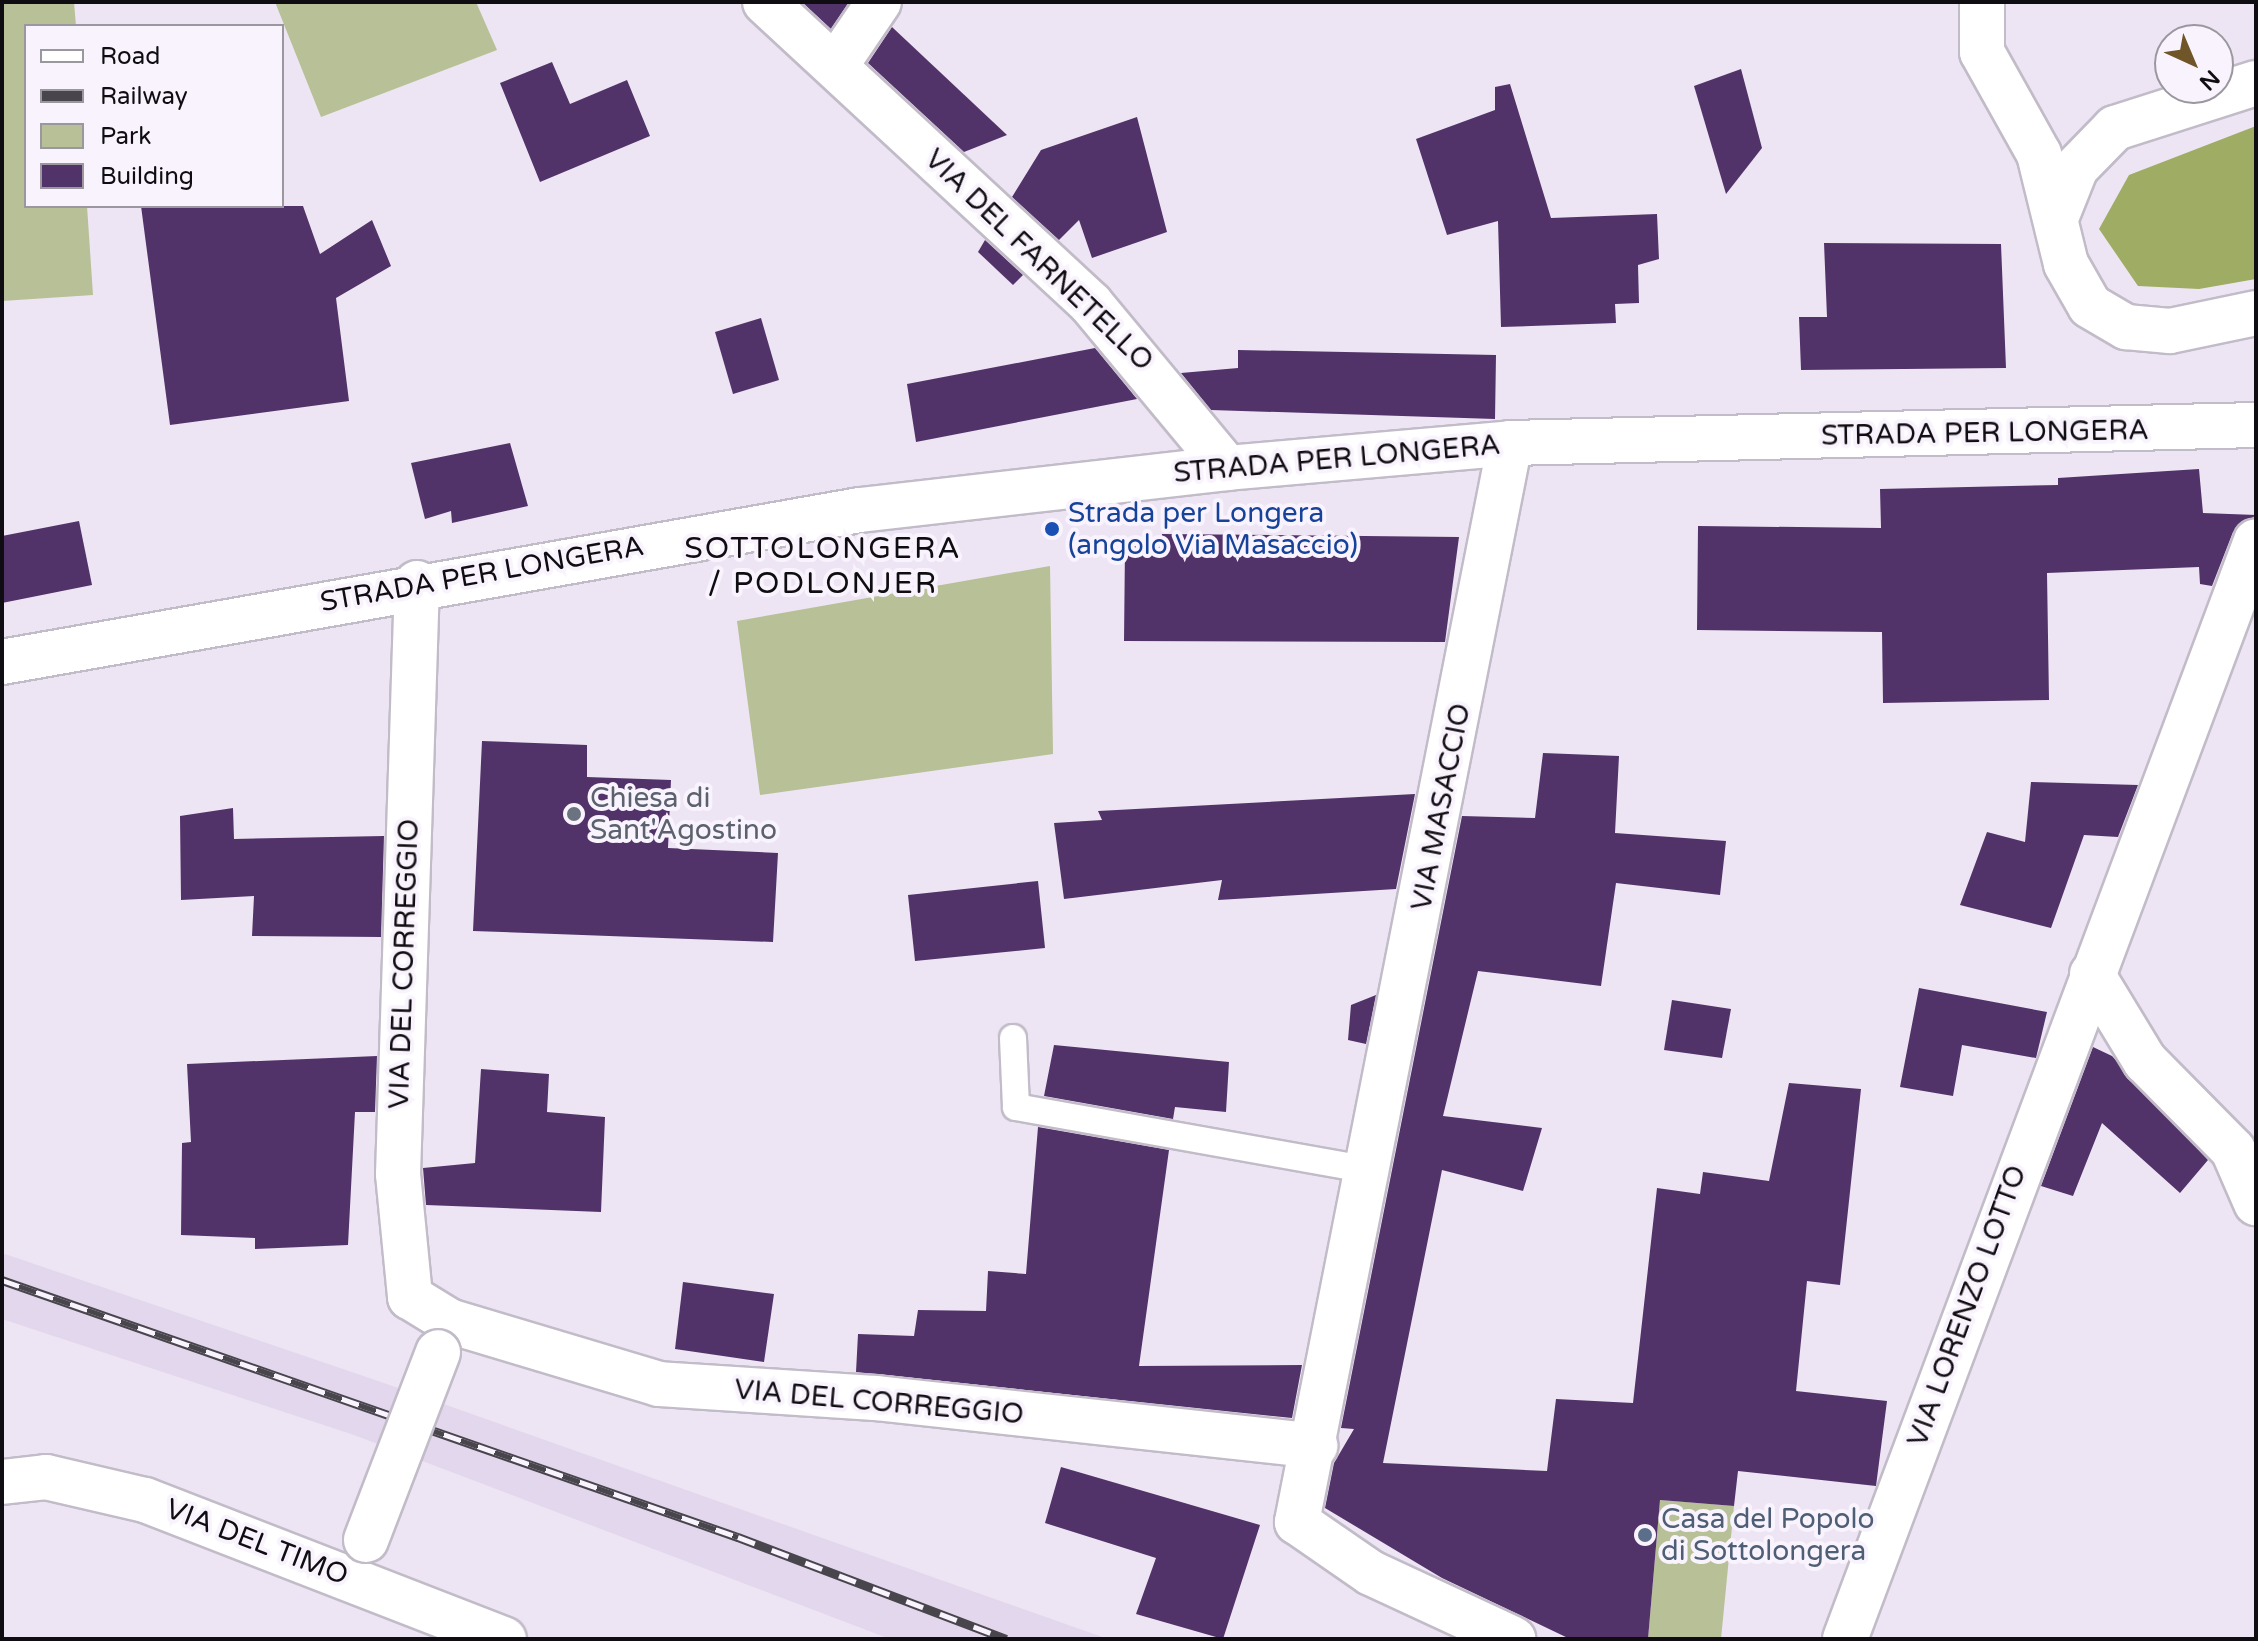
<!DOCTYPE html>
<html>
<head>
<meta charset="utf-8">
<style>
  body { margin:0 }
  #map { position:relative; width:2258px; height:1641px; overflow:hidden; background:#ede5f3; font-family:"Varela Round",sans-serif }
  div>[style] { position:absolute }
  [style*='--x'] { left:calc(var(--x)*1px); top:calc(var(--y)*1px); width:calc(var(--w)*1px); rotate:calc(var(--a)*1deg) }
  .built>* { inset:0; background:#e2d7ec }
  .green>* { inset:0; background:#b7c096 }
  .forest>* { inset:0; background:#9fac64 }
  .building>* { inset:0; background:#523369 }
  .roads { filter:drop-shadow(2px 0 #c2bbc8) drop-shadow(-2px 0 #c2bbc8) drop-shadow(0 2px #c2bbc8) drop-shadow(0 -2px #c2bbc8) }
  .lane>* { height:26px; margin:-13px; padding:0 13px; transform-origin:13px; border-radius:13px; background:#fff }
  .street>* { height:44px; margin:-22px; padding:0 22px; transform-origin:22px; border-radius:22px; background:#fff }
  .secondary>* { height:44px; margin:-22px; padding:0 22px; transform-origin:22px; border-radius:22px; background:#fff }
  .rail>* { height:9px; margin-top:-4.5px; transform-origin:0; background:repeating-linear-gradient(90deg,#f9f3fe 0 18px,#49454c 0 36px); box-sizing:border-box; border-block:2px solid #49454c }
  .bridges { filter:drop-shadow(2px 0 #c2bbc8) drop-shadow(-2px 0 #c2bbc8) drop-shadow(0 2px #c2bbc8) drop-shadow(0 -2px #c2bbc8) }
  .street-bridge>* { height:44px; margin:-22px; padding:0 22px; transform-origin:22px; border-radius:22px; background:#fff }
  .dots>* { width:22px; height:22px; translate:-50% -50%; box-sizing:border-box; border:4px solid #f9f3fe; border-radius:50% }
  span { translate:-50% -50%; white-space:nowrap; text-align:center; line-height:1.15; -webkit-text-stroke:8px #f9f3fe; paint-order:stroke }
  .street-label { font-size:28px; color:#0f0d11 }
  .transit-label { font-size:28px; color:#164399 }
  .left { translate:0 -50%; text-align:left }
  .worship-label { font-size:28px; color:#5b616d }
  .service-label { font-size:28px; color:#4e5e75 }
  .neighbourhood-label { font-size:30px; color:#0f0d11; letter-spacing:2px }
  .frame { position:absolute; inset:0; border:4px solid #0f0d11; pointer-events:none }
  .legend { position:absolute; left:24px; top:24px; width:260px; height:184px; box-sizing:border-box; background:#f9f3fe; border:2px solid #9b979f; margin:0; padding:10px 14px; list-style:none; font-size:24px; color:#0f0d11 }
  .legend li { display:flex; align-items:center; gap:16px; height:40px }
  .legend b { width:40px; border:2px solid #9b979f }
  .north { position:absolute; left:2154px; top:24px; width:80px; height:80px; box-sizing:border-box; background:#f9f3fe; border:2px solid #9b979f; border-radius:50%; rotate:136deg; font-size:22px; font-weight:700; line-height:32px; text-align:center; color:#0f0d11 }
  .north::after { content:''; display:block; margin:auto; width:28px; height:36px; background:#6f5527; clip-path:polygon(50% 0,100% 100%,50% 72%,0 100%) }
</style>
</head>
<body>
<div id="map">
  <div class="built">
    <i style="clip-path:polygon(2px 1253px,381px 1382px,1108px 1639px,890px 1639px,354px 1435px,2px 1319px)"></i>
  </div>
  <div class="green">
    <i style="clip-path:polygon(2px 2px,74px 2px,76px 26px,26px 26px,26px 206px,87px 206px,93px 295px,2px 301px)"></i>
    <i style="clip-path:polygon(275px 2px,476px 2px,497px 50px,321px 117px)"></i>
    <i style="clip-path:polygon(1050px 566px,1053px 754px,760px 795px,737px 621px)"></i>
    <i style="clip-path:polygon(1660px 1500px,1734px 1506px,1721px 1639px,1648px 1639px)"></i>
  </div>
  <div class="forest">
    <i style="clip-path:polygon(2256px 126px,2256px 279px,2199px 289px,2138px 286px,2099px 229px,2129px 175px)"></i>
  </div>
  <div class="building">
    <i style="clip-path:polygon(802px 2px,849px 2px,831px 29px)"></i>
    <i style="clip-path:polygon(892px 27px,1007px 135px,964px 152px,868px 63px)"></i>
    <i style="clip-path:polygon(552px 62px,570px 104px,627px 80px,650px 136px,540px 182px,500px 83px)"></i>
    <i style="clip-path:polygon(1741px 69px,1762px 148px,1726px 194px,1694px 86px)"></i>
    <i style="clip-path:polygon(1510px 84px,1551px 218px,1657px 214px,1659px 259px,1638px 265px,1639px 303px,1615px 304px,1616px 323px,1501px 327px,1498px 221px,1447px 235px,1416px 139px,1495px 110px,1495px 87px)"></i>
    <i style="clip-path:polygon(1137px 117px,1167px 232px,1092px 258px,1079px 220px,1059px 240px,1012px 197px,1041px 150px)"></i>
    <i style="clip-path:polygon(141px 206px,303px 206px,320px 254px,372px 220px,391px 266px,336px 298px,349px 401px,170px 425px)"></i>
    <i style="clip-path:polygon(985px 240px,1023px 275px,1013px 285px,978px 252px)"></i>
    <i style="clip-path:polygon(1824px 243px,2001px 244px,2006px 368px,1801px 370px,1799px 317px,1827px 317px)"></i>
    <i style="clip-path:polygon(761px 318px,779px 380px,733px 394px,715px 332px)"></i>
    <i style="clip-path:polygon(1095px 348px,1137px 399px,916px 442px,907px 384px)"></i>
    <i style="clip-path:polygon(1238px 350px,1496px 355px,1495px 419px,1211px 410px,1181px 373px,1238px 368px)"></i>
    <i style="clip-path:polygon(510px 443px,528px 506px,452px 523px,451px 511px,425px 519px,411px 463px)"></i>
    <i style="clip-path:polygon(2199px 469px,2203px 513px,2256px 515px,2233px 532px,2212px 586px,2200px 584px,2199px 567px,2047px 573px,2049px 700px,1883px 703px,1882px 632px,1697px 630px,1698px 526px,1881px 528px,1880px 489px,2058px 485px,2058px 478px)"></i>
    <i style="clip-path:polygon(79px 521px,92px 585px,2px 603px,2px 536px)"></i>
    <i style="clip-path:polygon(1162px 534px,1459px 537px,1445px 642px,1124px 641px,1125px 546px,1161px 547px)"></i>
    <i style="clip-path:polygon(482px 741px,587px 745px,587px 777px,671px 780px,668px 848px,778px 853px,773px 942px,473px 931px)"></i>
    <i style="clip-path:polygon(1543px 753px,1619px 756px,1615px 833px,1726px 841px,1720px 895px,1616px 883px,1601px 986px,1478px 971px,1443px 1116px,1542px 1128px,1523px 1191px,1442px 1170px,1383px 1463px,1547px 1471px,1556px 1399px,1633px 1403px,1657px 1188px,1700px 1194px,1703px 1172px,1769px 1181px,1789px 1083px,1861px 1089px,1840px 1285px,1807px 1281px,1796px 1391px,1887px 1401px,1876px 1486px,1738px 1471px,1734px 1506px,1660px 1500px,1648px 1639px,1570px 1639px,1442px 1578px,1325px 1508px,1334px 1463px,1354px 1429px,1341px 1428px,1462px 816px,1535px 818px)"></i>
    <i style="clip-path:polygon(2031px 782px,2138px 785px,2118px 837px,2084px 835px,2051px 928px,1960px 905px,1987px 832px,2025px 842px)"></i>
    <i style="clip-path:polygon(1415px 794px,1396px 889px,1218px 900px,1222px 880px,1064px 899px,1054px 823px,1102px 820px,1098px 811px)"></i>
    <i style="clip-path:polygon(233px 808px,234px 839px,384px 836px,381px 937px,252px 936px,254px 896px,181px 900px,180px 816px)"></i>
    <i style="clip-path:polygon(1038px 881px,1045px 948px,915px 961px,908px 895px)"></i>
    <i style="clip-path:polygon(1919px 988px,2047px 1012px,2036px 1058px,1962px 1045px,1953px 1096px,1900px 1087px)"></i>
    <i style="clip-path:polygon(1376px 995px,1366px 1044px,1348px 1040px,1351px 1005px)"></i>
    <i style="clip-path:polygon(1672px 1000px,1731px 1009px,1722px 1058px,1664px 1050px)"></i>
    <i style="clip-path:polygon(1054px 1045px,1229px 1062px,1226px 1112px,1175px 1107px,1173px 1119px,1044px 1096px)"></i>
    <i style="clip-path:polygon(2093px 1047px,2112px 1056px,2208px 1160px,2180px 1193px,2102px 1123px,2073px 1196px,2041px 1186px)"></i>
    <i style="clip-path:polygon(377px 1056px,375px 1112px,355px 1112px,348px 1245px,255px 1249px,255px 1238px,181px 1235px,182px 1143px,191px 1142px,187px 1064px)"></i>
    <i style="clip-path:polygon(481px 1069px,549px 1074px,547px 1112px,605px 1117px,601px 1212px,426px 1205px,423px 1168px,475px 1163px)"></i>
    <i style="clip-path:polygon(1038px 1127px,1169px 1150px,1139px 1366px,1302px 1365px,1292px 1418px,856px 1372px,858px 1334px,914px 1336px,918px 1310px,986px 1311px,988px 1271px,1026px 1274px)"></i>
    <i style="clip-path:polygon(683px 1282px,774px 1294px,764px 1362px,675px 1349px)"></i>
    <i style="clip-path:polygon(1061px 1467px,1260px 1525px,1223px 1639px,1136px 1614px,1156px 1558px,1045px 1523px)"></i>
  </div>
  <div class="roads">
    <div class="lane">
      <i style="--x:1013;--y:1038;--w:69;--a:87.5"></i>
      <i style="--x:1016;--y:1107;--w:361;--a:10.1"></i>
    </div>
    <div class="street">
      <i style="--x:765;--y:2;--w:444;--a:42.8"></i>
      <i style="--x:1091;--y:304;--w:213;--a:50.3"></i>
      <i style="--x:1982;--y:2;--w:50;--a:90"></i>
      <i style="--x:1982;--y:52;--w:117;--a:60.8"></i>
      <i style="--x:2039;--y:154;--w:113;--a:76.2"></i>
      <i style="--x:2066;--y:264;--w:48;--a:60.3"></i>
      <i style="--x:2090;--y:306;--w:42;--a:30.3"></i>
      <i style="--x:2126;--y:327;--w:44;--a:5.2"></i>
      <i style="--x:2170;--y:331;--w:88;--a:-11.8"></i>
      <i style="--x:836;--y:65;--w:76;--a:-55.7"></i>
      <i style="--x:2058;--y:213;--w:48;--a:-68.2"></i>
      <i style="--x:2076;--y:168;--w:56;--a:-45.7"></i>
      <i style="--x:2115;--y:128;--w:148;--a:-17.7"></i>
      <i style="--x:1510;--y:443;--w:1100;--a:101.17"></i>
      <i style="--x:1297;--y:1522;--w:90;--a:34.6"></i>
      <i style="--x:1371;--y:1573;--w:157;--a:24.9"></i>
      <i style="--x:417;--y:583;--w:591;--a:91.84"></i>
      <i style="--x:398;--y:1174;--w:124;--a:84.4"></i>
      <i style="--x:410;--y:1297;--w:46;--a:31.6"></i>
      <i style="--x:449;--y:1321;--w:219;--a:16.7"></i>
      <i style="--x:659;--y:1384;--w:217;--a:3.7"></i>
      <i style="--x:876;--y:1398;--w:442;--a:6.2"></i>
      <i style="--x:2092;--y:974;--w:102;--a:58.7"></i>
      <i style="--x:2145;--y:1061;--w:125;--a:45.3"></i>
      <i style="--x:2233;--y:1150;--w:58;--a:66.5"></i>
      <i style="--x:2;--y:1482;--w:44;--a:-6.5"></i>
      <i style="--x:46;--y:1477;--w:102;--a:13.1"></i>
      <i style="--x:145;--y:1500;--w:385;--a:21.2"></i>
      <i style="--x:1845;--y:1639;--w:1172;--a:-69.48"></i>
    </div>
    <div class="secondary">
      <i style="--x:2;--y:662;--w:871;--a:-10.05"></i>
      <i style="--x:860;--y:510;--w:369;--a:-6.5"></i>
      <i style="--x:1227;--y:468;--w:284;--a:-5"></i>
      <i style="--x:1510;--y:443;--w:746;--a:-1.38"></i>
    </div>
  </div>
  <div class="rail">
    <i style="--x:2;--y:1280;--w:780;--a:19.25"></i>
    <i style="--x:738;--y:1537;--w:287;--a:20.8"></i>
  </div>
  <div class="bridges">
    <div class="street-bridge">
      <i style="--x:366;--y:1540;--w:201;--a:-69"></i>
    </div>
  </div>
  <div class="dots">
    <i style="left:1052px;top:529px;background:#1a4fb4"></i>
    <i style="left:574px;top:814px;background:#6b7280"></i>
    <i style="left:1645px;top:1535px;background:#5c6f8a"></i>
  </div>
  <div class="street-label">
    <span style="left:1039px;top:260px;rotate:44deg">VIA DEL FARNETELLO</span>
    <span style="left:1985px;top:433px;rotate:-1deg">STRADA PER LONGERA</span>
    <span style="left:1337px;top:459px;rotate:-5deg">STRADA PER LONGERA</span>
    <span style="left:482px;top:574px;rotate:-10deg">STRADA PER LONGERA</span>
    <span style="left:1441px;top:807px;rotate:-79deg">VIA MASACCIO</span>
    <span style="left:404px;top:964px;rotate:-88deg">VIA DEL CORREGGIO</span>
    <span style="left:1967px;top:1306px;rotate:-70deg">VIA LORENZO LOTTO</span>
    <span style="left:879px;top:1402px;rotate:5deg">VIA DEL CORREGGIO</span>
    <span style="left:257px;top:1542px;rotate:21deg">VIA DEL TIMO</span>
  </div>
  <div class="transit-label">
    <span class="left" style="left:1068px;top:529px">Strada per Longera<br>(angolo Via Masaccio)</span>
  </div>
  <div class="worship-label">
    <span class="left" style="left:590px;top:814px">Chiesa di<br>Sant'Agostino</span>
  </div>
  <div class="service-label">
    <span class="left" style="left:1661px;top:1535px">Casa del Popolo<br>di Sottolongera</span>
  </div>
  <div class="neighbourhood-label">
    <span style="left:823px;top:566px">SOTTOLONGERA<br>/ PODLONJER</span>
  </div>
  <div class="frame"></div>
  <ul class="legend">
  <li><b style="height:10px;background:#fff"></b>Road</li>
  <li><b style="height:10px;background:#49454c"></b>Railway</li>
  <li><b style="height:22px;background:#b7c096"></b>Park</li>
  <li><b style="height:22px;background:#523369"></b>Building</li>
  </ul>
  <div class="north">N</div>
</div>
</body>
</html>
